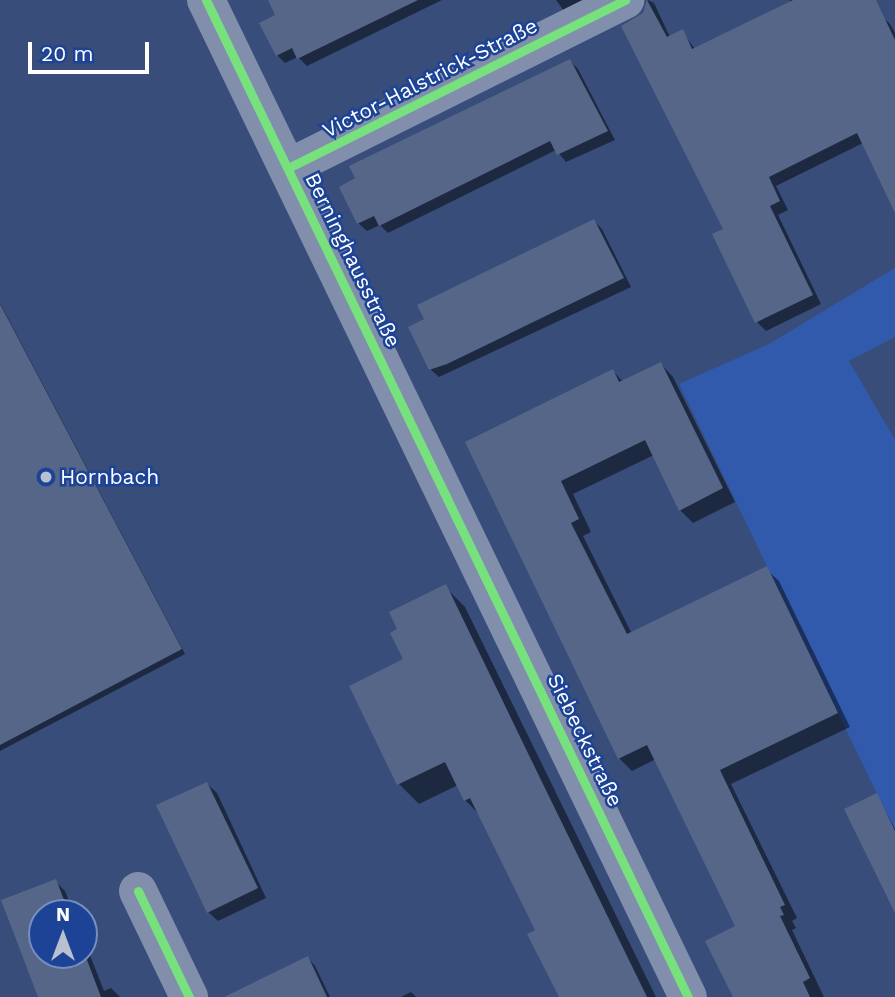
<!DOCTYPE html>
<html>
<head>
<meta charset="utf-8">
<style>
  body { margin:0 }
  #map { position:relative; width:895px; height:997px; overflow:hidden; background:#384d7a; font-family:"Work Sans",sans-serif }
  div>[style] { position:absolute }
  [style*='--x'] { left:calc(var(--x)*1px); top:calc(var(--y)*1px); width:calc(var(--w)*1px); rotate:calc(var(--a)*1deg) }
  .green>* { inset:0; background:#325aac }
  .shadow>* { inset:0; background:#0007 }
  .building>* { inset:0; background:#556689 }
  .minor>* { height:38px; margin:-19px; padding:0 19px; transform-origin:19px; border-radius:19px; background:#818fad }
  .cycleway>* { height:9px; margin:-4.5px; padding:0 4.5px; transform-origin:4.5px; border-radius:4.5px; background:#77e17e }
  .dots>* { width:19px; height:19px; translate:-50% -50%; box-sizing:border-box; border:4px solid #1c4396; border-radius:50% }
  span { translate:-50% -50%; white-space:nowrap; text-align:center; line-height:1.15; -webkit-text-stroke:5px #1c4396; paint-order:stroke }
  .street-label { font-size:21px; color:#fff }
  .poi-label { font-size:21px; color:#fff }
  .left { translate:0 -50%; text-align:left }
  .north { position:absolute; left:28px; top:899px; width:70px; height:70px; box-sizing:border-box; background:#1c4396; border:2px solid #778ec0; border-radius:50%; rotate:0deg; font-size:19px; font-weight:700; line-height:28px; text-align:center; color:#fff }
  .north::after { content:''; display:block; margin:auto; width:24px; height:32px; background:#b9c1d0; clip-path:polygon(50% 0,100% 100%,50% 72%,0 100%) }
  .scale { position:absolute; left:28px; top:42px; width:121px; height:32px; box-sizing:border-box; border:4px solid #fff; border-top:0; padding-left:9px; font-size:21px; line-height:24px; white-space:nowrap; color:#fff; -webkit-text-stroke:5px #1c4396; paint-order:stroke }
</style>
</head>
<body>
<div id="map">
  <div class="green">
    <i style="clip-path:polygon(895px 268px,895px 337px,849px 361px,895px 440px,895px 831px,679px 384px,769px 344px)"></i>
  </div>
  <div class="shadow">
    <i style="clip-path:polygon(270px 0,442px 0,307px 66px,298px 57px,285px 63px,277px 55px,278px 16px)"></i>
    <i style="clip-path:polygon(556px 0,598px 0,567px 15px)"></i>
    <i style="clip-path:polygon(648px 0,654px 3px,670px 37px,682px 32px,695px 49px,791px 3px,790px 0,865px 0,890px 24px,895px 33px,895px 209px,863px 143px,776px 186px,788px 210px,778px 215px,821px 304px,766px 331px,757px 322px,644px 14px)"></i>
    <i style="clip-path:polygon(570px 61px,578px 69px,615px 140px,566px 162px,556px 150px,388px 233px,380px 225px,367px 231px,358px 223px,358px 179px)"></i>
    <i style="clip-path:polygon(594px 221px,602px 229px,631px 287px,439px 377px,430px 369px)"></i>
    <i style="clip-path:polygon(0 303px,185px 654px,0 751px)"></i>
    <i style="clip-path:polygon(661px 364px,673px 377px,735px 502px,693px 523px,680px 510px,654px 455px,573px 494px,591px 532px,583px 536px,632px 634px,766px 569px,779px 581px,850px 727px,731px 784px,797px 918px,792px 921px,796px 928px,792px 930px,824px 997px,734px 997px,738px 927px,656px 759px,632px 771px,619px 758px,467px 442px,613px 371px,623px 382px)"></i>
    <i style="clip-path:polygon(445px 587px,465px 607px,656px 997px,561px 997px,537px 931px,480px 815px,465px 800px,458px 785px,419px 804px,399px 784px,405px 660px,399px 629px)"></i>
    <i style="clip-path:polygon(207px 784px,217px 793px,266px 898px,218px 921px,208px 912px)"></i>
    <i style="clip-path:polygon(877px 795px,895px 829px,895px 894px)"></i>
    <i style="clip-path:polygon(55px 881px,65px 891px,74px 913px,42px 913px,42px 955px,84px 955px,84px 940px,104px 991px,111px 988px,120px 997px,40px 997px,3px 901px)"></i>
    <i style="clip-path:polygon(308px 958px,315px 966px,330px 997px,264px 997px)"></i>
    <i style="clip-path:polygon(411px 992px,416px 997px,401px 997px)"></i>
  </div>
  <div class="building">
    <i style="clip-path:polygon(268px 0,418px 0,297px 59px,292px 48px,276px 56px,259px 23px,275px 15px)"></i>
    <i style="clip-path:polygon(647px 0,667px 37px,683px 29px,692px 49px,793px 0,876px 0,895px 40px,895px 213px,857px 133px,769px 177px,780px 201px,770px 206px,813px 295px,755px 323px,712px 234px,723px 229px,621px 26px,643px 13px)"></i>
    <i style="clip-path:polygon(570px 59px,608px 131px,557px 155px,550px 141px,379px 226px,374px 216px,357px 224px,339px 187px,355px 178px,349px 166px)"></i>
    <i style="clip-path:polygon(594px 219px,624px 278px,447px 364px,429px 370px,408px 327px,424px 319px,417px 305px)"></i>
    <i style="clip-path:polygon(0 304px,182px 649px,0 745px)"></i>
    <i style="clip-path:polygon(661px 362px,723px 488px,679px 511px,645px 440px,561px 481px,579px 519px,571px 523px,627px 634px,767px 566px,838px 713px,720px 770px,785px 905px,780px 907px,784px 915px,780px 916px,810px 978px,803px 982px,810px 997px,733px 997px,705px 941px,735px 926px,647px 745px,618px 759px,465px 442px,613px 369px,619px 382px)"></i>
    <i style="clip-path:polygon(446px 584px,541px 780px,647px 997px,559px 997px,527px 934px,535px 930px,470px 798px,464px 801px,445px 762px,397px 785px,349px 686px,403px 659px,390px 633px,397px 629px,389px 612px)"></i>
    <i style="clip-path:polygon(207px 782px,258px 888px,207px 913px,156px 805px)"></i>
    <i style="clip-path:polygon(877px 793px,895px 831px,895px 913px,844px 809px)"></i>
    <i style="clip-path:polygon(56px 879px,69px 913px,42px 913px,42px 955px,84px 955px,84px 952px,101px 997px,38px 997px,1px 900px)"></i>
    <i style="clip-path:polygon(308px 956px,327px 997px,224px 997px)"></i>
  </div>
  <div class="minor">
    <i style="--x:206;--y:0;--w:1107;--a:64.2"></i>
    <i style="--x:288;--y:168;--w:377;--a:-26.5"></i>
    <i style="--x:138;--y:891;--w:118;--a:64.3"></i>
  </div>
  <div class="cycleway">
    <i style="--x:206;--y:0;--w:1107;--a:64.2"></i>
    <i style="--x:288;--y:168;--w:377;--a:-26.5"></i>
    <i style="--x:138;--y:891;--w:118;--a:64.3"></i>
  </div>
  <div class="dots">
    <i style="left:46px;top:477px;background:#b9c1d0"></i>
  </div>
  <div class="street-label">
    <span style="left:430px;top:78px;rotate:-27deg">Victor-Halstrick-Straße</span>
    <span style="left:353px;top:260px;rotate:64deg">Berninghausstraße</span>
    <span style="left:585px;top:740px;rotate:64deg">Siebeckstraße</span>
  </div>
  <div class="poi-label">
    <span class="left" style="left:60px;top:477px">Hornbach</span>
  </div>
  <div class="north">N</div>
  <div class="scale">20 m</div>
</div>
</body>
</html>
